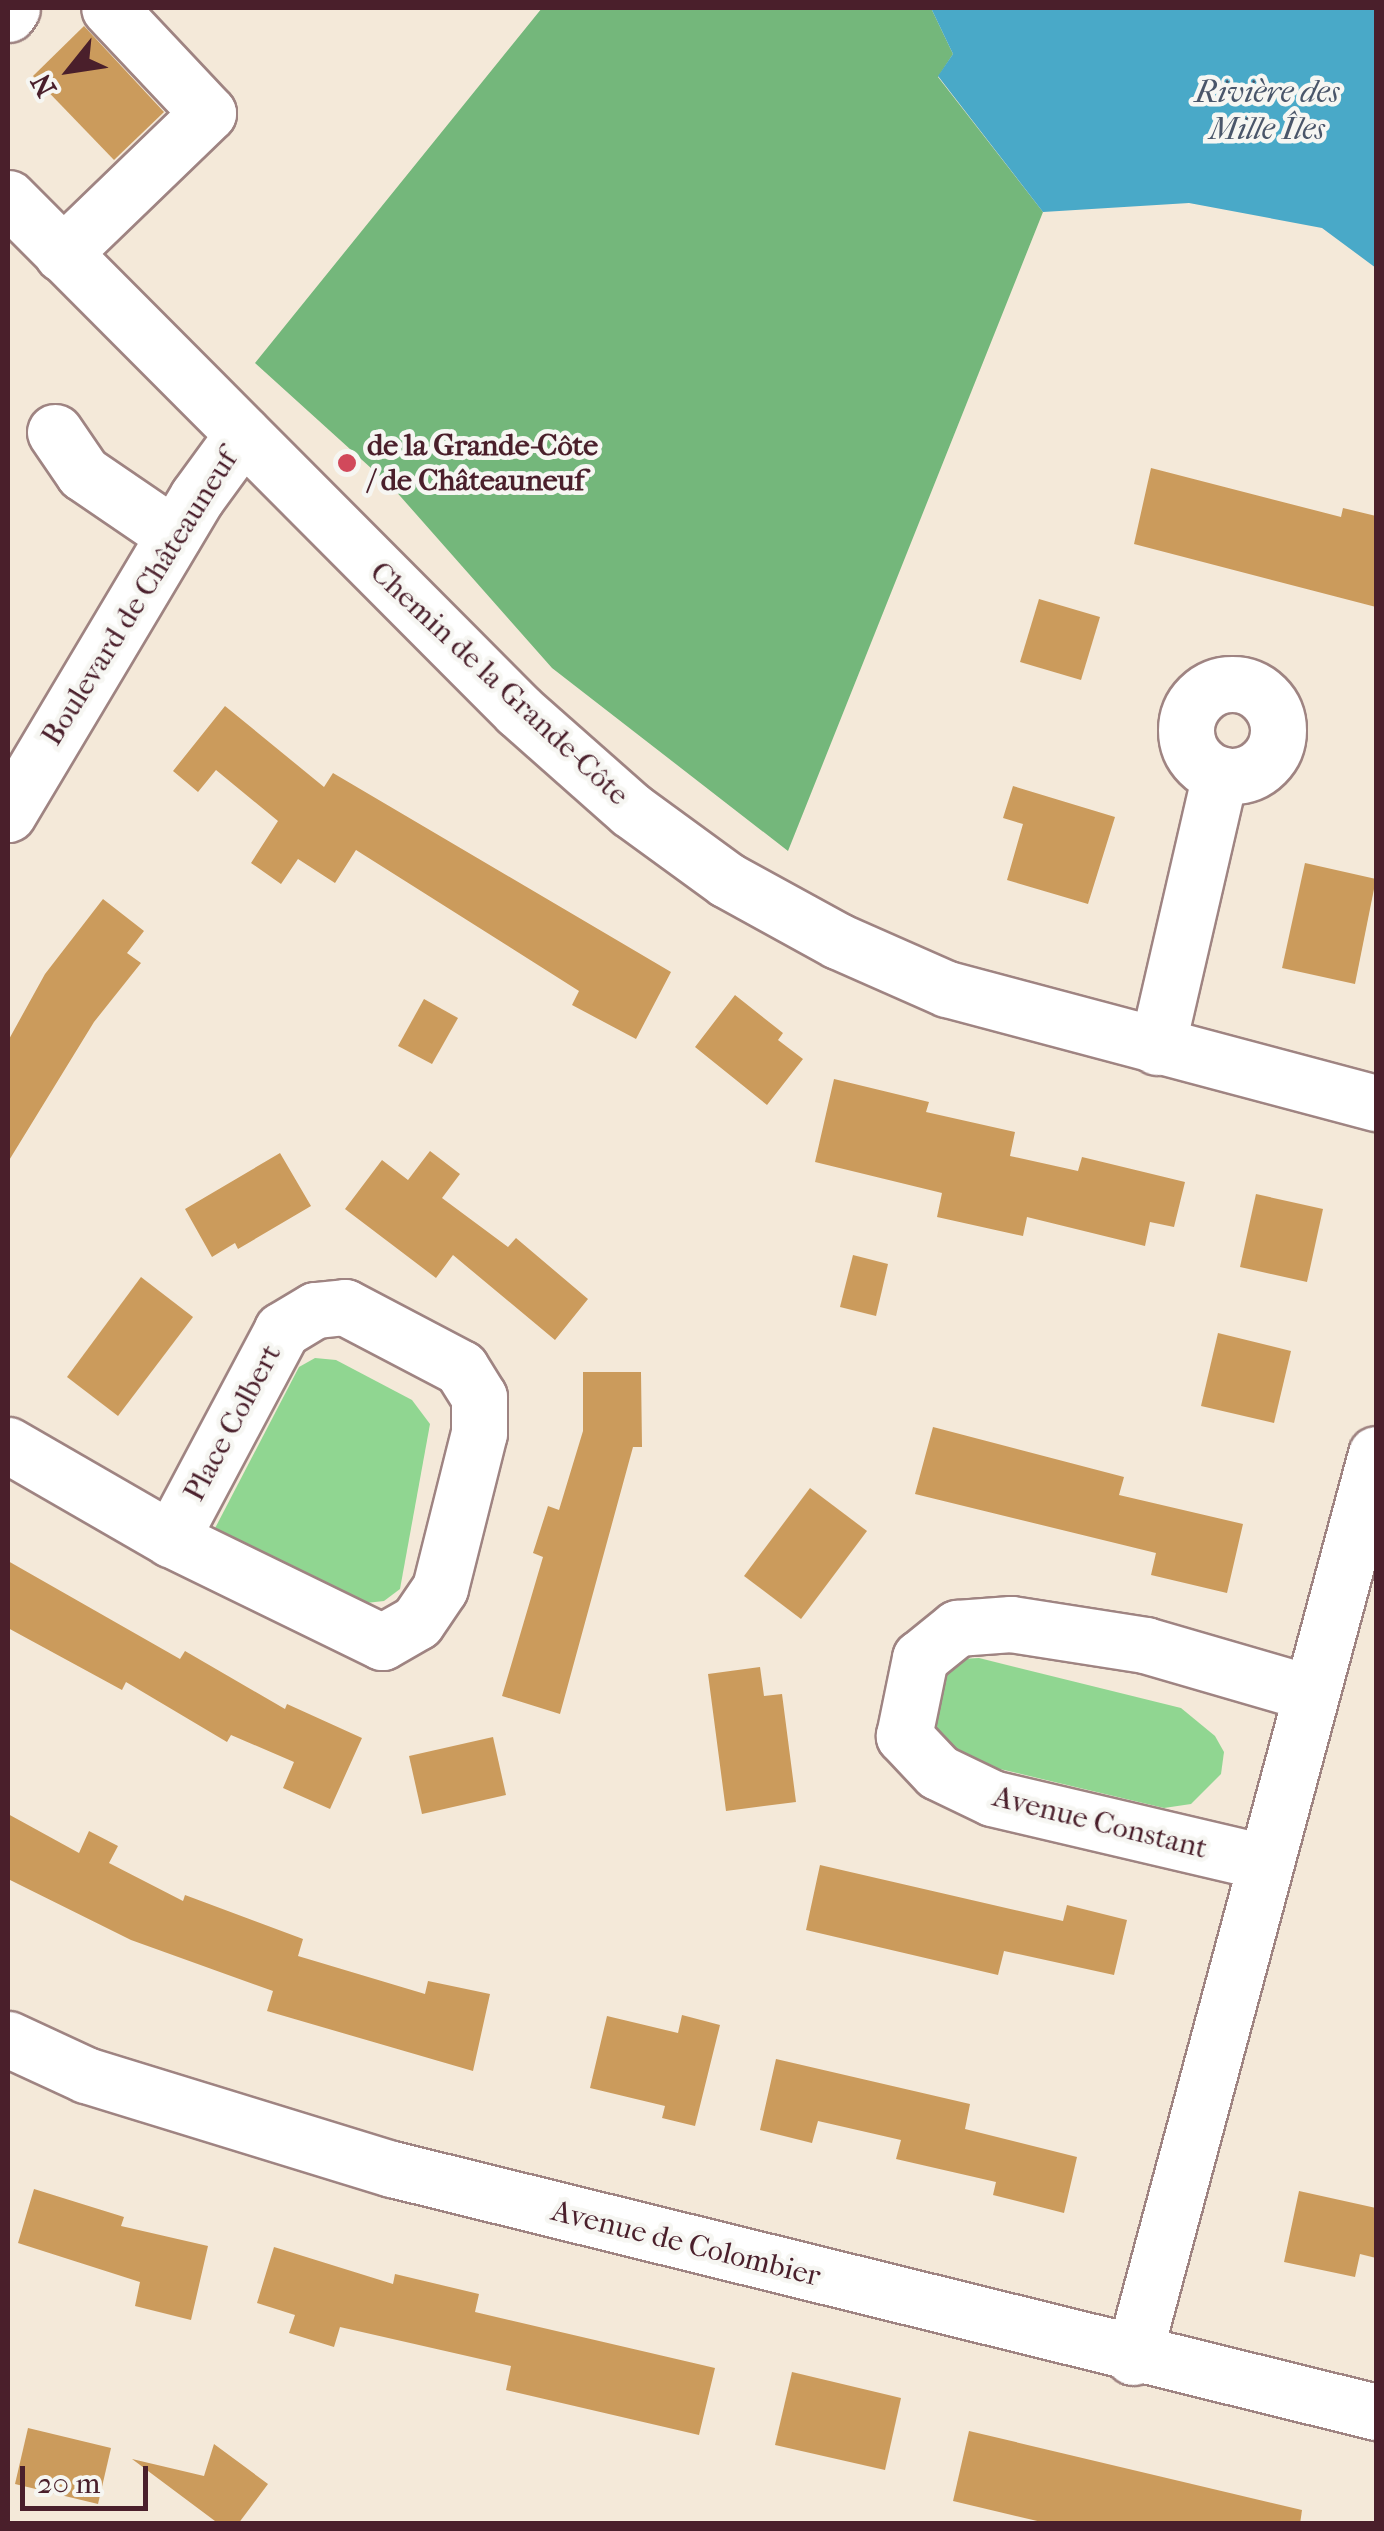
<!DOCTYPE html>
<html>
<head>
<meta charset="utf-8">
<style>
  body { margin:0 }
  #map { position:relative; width:1384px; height:2531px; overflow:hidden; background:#f4e9d9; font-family:"IM FELL French Canon",serif }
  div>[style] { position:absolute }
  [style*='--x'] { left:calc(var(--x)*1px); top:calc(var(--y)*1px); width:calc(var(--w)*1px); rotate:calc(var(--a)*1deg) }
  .green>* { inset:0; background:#90d691 }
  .forest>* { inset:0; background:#74b77b }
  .water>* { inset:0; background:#49a9c8 }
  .building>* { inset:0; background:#cb9b5c }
  .roads { filter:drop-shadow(2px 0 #9f8482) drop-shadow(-2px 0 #9f8482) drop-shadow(0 2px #9f8482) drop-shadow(0 -2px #9f8482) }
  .minor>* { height:55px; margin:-27.5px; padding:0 27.5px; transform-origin:27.5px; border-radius:27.5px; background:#fff }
  .minor>.ring { margin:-27.5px; padding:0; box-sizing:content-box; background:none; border:55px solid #fff; border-radius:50% }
  .major>* { height:55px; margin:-27.5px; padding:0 27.5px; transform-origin:27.5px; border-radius:27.5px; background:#fff }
  .dots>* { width:28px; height:28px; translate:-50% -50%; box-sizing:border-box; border:5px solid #f6f6f2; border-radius:50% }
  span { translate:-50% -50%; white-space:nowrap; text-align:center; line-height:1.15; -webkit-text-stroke:9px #f6f6f2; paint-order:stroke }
  .poi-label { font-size:30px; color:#4a1f2b; font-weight:700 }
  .left { translate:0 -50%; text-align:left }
  .street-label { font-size:30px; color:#4a1f2b }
  .water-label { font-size:32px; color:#4a566a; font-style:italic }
  .frame { position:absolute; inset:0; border:10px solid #4a1f2b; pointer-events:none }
  .north { position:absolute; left:20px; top:20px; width:100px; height:100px; -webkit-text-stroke:8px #f6f6f2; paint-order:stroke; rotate:240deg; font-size:28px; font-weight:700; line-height:40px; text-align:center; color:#4a1f2b }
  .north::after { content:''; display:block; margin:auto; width:35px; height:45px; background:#4a1f2b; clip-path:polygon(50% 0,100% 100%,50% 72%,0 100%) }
  .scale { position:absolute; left:20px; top:2466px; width:128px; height:45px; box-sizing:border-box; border:5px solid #4a1f2b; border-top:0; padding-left:12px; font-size:30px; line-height:35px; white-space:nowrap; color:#4a1f2b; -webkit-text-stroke:8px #f6f6f2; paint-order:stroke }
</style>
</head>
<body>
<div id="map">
  <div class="green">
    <i style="clip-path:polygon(315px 1358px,336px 1360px,412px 1400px,430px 1424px,400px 1589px,384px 1601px,357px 1604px,212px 1534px,299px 1367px)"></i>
    <i style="clip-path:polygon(979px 1658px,1181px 1708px,1215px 1736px,1224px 1752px,1221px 1774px,1191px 1804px,1164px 1808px,966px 1761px,934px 1730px,934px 1677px,960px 1659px)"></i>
  </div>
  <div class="forest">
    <i style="clip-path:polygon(542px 8px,931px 8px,953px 54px,938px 77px,1043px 212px,788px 851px,552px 668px,393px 488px,255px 363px)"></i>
  </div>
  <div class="water">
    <i style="clip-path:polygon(931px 8px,1376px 8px,1376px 268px,1322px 228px,1189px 203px,1043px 212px,938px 76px,953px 54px)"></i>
  </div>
  <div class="building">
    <i style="clip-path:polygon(84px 26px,164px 112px,114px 160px,33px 76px)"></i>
    <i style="clip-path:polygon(1151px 468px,1341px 517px,1343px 508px,1376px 516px,1376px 607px,1134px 544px)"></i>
    <i style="clip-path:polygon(1039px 599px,1100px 617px,1081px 680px,1020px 662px)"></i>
    <i style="clip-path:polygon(225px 706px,324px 787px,333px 773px,671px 972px,636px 1039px,572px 1005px,579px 991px,356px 850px,335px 883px,298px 859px,281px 884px,251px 863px,278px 821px,216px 770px,198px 792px,173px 771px)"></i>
    <i style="clip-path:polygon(1013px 786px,1115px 817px,1088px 904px,1007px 880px,1023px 824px,1003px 818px)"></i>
    <i style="clip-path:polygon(1305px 863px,1376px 879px,1355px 984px,1282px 968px)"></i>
    <i style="clip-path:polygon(103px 899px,144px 931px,127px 953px,141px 963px,94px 1022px,8px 1162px,8px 1041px,45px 974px)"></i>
    <i style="clip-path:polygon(735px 995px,783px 1033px,778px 1040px,803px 1059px,767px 1105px,695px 1047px)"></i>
    <i style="clip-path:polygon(424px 999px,458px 1018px,432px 1064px,398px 1046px)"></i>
    <i style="clip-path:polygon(834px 1079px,929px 1102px,926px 1112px,1015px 1132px,1010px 1156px,1078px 1171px,1082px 1157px,1185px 1182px,1174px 1227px,1150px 1222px,1145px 1246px,1027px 1217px,1023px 1236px,937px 1217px,942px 1193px,815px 1162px)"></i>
    <i style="clip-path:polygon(430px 1151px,460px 1174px,442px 1198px,508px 1247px,516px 1238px,588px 1299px,555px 1340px,453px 1255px,436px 1278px,345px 1209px,382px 1160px,408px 1180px)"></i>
    <i style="clip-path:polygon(280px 1153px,311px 1206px,238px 1249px,235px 1243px,212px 1257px,185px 1209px)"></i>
    <i style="clip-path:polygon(1256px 1194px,1323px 1209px,1307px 1282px,1240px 1267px)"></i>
    <i style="clip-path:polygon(853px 1255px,888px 1264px,876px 1316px,840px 1307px)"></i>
    <i style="clip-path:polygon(141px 1277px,193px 1317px,118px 1416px,67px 1377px)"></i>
    <i style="clip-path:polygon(1218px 1333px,1291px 1351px,1274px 1423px,1201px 1406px)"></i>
    <i style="clip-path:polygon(583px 1372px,641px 1372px,642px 1447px,633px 1447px,560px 1714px,502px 1696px,543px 1557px,533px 1553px,548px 1506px,559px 1510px,583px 1431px)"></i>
    <i style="clip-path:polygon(933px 1427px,1124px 1477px,1119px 1495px,1243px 1524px,1227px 1593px,1151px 1575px,1156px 1553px,915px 1494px)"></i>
    <i style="clip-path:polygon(810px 1488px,867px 1531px,801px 1619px,744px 1576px)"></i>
    <i style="clip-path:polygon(8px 1561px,180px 1659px,185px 1651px,285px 1709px,287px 1704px,362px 1738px,330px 1809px,283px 1788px,294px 1762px,231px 1735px,227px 1742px,126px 1682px,122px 1690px,8px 1628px)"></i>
    <i style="clip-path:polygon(760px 1667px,764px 1696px,782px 1694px,796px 1802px,726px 1811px,708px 1674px)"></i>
    <i style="clip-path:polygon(493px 1737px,506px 1795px,422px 1814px,409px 1756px)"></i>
    <i style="clip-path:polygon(8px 1814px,79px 1853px,89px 1831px,118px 1846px,109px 1863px,183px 1901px,185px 1895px,303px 1939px,298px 1956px,425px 1994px,428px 1981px,490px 1994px,473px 2071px,267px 2011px,273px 1991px,131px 1940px,8px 1879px)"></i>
    <i style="clip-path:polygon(820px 1865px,1063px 1921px,1067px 1905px,1127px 1920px,1114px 1975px,1004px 1951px,998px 1975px,806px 1930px)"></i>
    <i style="clip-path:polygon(682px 2015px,720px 2025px,695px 2126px,662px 2118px,665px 2106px,590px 2088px,607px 2016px,678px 2033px)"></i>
    <i style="clip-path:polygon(776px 2059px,970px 2104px,965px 2129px,1077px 2157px,1064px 2213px,993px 2195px,996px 2182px,896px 2159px,901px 2140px,818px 2121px,812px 2143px,760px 2130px)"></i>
    <i style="clip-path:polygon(34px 2189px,124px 2217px,121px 2226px,208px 2246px,191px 2320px,135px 2306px,140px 2282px,18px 2243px)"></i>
    <i style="clip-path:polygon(1299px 2191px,1376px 2208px,1376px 2258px,1360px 2254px,1355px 2277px,1284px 2262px)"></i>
    <i style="clip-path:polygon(274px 2247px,393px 2284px,395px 2274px,479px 2294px,475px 2312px,715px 2368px,699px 2435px,506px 2390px,511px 2366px,340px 2327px,334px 2347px,289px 2333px,295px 2315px,257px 2303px)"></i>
    <i style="clip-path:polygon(792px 2372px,901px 2398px,885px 2470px,775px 2445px)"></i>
    <i style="clip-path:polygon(28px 2428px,111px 2448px,98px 2504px,15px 2484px)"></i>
    <i style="clip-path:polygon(969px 2431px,1302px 2510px,1300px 2524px,1050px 2524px,953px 2501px)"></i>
    <i style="clip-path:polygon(214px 2444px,268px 2484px,238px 2524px,219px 2524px,132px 2459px,204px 2476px)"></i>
  </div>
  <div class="roads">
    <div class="minor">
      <i style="--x:8;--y:14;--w:7;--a:-56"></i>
      <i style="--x:62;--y:254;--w:203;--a:-44"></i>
      <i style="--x:208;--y:113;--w:144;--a:-133.3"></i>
      <i style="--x:55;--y:432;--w:50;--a:55.7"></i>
      <i style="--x:83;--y:473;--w:110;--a:34.3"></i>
      <i class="ring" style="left:1186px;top:684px;width:37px;height:37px"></i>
      <i style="--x:8;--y:814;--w:369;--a:-59.2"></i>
      <i style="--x:197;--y:497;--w:78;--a:-53.9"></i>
      <i style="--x:1157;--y:1047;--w:280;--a:-77"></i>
      <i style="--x:8;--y:1445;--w:188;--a:30"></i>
      <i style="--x:171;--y:1539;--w:235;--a:26"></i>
      <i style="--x:382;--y:1642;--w:40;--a:-29.7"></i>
      <i style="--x:417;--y:1622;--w:41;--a:-55.9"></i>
      <i style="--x:440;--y:1588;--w:160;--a:-75.9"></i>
      <i style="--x:479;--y:1433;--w:36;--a:-90"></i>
      <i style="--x:479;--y:1397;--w:34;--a:-122"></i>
      <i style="--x:461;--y:1368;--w:131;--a:-152.3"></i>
      <i style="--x:345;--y:1307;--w:30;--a:174"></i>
      <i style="--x:315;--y:1310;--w:39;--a:149"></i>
      <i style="--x:282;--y:1330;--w:237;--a:118"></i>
      <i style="--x:1264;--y:1862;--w:279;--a:-166.8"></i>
      <i style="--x:992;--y:1798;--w:60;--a:-154.3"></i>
      <i style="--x:938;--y:1772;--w:50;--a:-133.4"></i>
      <i style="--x:904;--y:1736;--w:80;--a:-78.4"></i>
      <i style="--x:920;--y:1658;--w:48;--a:-39"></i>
      <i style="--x:957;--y:1628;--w:54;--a:-4.2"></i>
      <i style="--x:1011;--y:1624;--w:136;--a:8.9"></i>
      <i style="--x:1145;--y:1645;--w:172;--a:16.2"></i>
      <i style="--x:8;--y:2039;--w:86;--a:24.8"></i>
      <i style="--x:86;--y:2075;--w:320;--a:17.1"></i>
      <i style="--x:392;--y:2169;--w:1014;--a:13.87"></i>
      <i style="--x:1133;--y:2357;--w:935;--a:-74.94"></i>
    </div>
    <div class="major">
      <i style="--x:8;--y:198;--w:724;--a:45.11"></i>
      <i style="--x:519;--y:711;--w:149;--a:41.5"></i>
      <i style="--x:631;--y:810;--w:119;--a:36.1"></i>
      <i style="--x:727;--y:880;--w:127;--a:28.8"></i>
      <i style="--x:838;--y:941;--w:119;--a:23.8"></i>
      <i style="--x:947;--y:989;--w:444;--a:14.9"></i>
    </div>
  </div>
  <div class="dots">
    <i style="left:347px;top:463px;background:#d1495b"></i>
  </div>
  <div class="poi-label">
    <span class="left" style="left:367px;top:463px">de la Grande-Côte<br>/ de Châteauneuf</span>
  </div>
  <div class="street-label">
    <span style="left:140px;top:598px;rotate:-58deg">Boulevard de Châteauneuf</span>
    <span style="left:499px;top:684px;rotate:43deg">Chemin de la Grande-Côte</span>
    <span style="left:233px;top:1423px;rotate:-62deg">Place Colbert</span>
    <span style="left:1100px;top:1823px;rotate:14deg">Avenue Constant</span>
    <span style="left:686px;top:2244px;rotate:14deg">Avenue de Colombier</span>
  </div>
  <div class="water-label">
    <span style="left:1267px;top:111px">Rivière des<br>Mille Îles</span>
  </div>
  <div class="frame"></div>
  <div class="north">N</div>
  <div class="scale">20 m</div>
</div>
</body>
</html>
